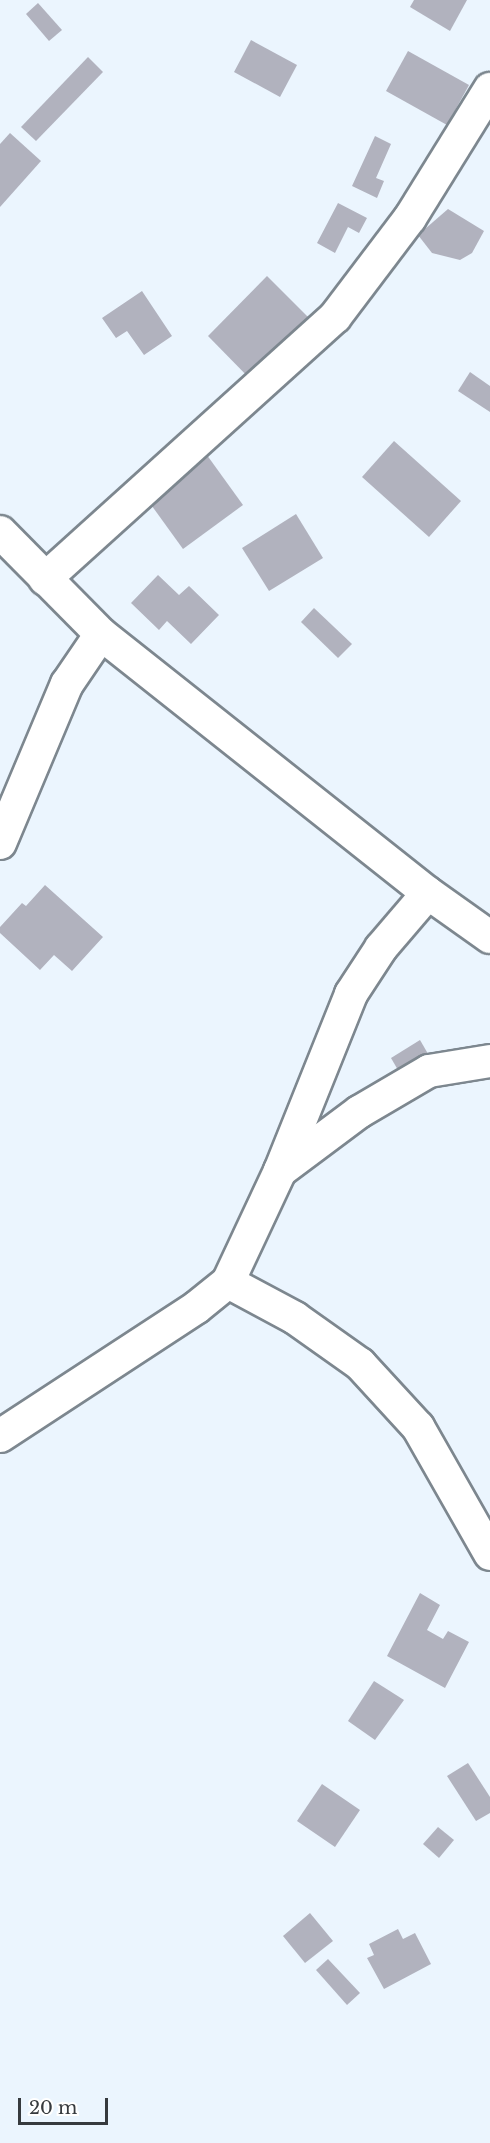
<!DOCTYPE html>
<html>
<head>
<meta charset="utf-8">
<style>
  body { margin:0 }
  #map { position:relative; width:490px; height:2143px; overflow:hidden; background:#ebf5fe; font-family:"Libre Baskerville",serif }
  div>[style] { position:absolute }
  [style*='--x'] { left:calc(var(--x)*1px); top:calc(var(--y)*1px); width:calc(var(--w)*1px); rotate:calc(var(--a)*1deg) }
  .building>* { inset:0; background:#b1b2be }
  .roads { filter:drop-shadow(2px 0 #7d878f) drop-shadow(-2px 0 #7d878f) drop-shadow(0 2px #7d878f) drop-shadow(0 -2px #7d878f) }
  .minor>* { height:32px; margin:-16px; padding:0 16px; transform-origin:16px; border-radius:16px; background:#fff }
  span { translate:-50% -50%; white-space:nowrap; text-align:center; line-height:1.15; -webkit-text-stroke:4.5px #fff; paint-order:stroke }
  .scale { position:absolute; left:18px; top:2098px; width:90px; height:27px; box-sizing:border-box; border:3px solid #363a3e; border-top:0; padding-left:8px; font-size:18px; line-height:21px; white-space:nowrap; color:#363a3e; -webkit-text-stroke:4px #fff; paint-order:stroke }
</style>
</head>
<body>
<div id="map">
  <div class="building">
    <i style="clip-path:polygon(414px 0,467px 0,450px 31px,410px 7px)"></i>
    <i style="clip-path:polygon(38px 3px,62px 30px,49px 41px,26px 14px)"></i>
    <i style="clip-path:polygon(251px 40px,297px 65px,280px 97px,234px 72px)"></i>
    <i style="clip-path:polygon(408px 51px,469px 85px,447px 125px,386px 91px)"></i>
    <i style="clip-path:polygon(88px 57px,103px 72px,36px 141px,21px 127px)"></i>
    <i style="clip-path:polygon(10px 133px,41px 161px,0 207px,0 144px)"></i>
    <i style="clip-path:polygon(375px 136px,391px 144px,376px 178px,384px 181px,377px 198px,352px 186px)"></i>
    <i style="clip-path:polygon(338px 203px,367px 218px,359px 233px,348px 227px,335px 253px,317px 243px)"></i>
    <i style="clip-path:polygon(448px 209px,484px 231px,472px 253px,460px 260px,432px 253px,418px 235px)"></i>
    <i style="clip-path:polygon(267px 276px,316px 325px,256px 385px,208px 336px)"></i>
    <i style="clip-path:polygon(142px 291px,172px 336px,144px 355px,127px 331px,116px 338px,102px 318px)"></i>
    <i style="clip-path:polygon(470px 372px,490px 386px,490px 412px,458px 391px)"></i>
    <i style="clip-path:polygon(394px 441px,461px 501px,429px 537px,362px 477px)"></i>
    <i style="clip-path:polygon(204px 451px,243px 505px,183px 549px,144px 495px)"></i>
    <i style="clip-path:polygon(296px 514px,323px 558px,269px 591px,242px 548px)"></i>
    <i style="clip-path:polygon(158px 575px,179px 595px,189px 586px,219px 615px,191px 644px,167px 621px,159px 630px,131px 603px)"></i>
    <i style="clip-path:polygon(314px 608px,352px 644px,338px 658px,301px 622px)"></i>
    <i style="clip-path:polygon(45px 885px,103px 937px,72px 971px,54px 955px,40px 970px,0 933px,0 927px,22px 903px,26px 906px)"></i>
    <i style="clip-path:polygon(420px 1040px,431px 1059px,402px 1077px,391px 1058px)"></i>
    <i style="clip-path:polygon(420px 1593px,440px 1605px,427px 1630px,443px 1639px,448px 1631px,469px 1642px,445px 1688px,387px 1656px)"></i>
    <i style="clip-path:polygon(374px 1681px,404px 1700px,375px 1740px,348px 1721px)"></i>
    <i style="clip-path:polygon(468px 1763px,490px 1797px,490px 1813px,476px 1821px,447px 1776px)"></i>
    <i style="clip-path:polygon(322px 1784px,360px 1810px,335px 1847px,297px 1821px)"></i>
    <i style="clip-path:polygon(438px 1827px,454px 1840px,439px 1858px,423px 1844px)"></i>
    <i style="clip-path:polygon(310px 1913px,333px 1941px,305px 1963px,283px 1936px)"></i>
    <i style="clip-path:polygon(398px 1929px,403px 1939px,415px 1933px,431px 1964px,384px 1989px,367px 1958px,374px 1955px,369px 1944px)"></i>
    <i style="clip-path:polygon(328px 1959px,360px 1993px,347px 2005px,316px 1970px)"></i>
  </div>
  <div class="roads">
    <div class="minor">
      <i style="--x:0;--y:532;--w:144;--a:45.3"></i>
      <i style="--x:101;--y:634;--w:417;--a:38.4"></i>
      <i style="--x:428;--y:893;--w:76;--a:35.4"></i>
      <i style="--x:45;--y:579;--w:391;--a:-42.1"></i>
      <i style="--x:335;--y:317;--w:124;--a:-52.9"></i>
      <i style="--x:410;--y:218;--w:152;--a:-58.2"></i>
      <i style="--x:0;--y:843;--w:173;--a:-67.2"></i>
      <i style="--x:67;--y:684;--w:60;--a:-55.8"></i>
      <i style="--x:280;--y:1171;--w:99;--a:-36.8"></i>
      <i style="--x:359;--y:1112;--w:81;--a:-30.4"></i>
      <i style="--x:429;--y:1071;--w:62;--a:-9.3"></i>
      <i style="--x:228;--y:1282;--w:76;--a:28.2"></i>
      <i style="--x:295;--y:1318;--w:80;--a:35.3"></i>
      <i style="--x:360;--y:1364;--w:86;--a:47.4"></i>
      <i style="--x:418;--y:1427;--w:146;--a:60.4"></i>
      <i style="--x:0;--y:1436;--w:235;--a:-33.2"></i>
      <i style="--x:197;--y:1307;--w:40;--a:-39"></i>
      <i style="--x:228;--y:1282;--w:123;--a:-64.9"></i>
      <i style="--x:280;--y:1171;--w:191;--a:-68.1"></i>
      <i style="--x:351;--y:994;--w:55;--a:-56.9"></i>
      <i style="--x:381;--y:948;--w:72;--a:-49.5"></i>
    </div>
  </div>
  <div class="scale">20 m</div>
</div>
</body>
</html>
